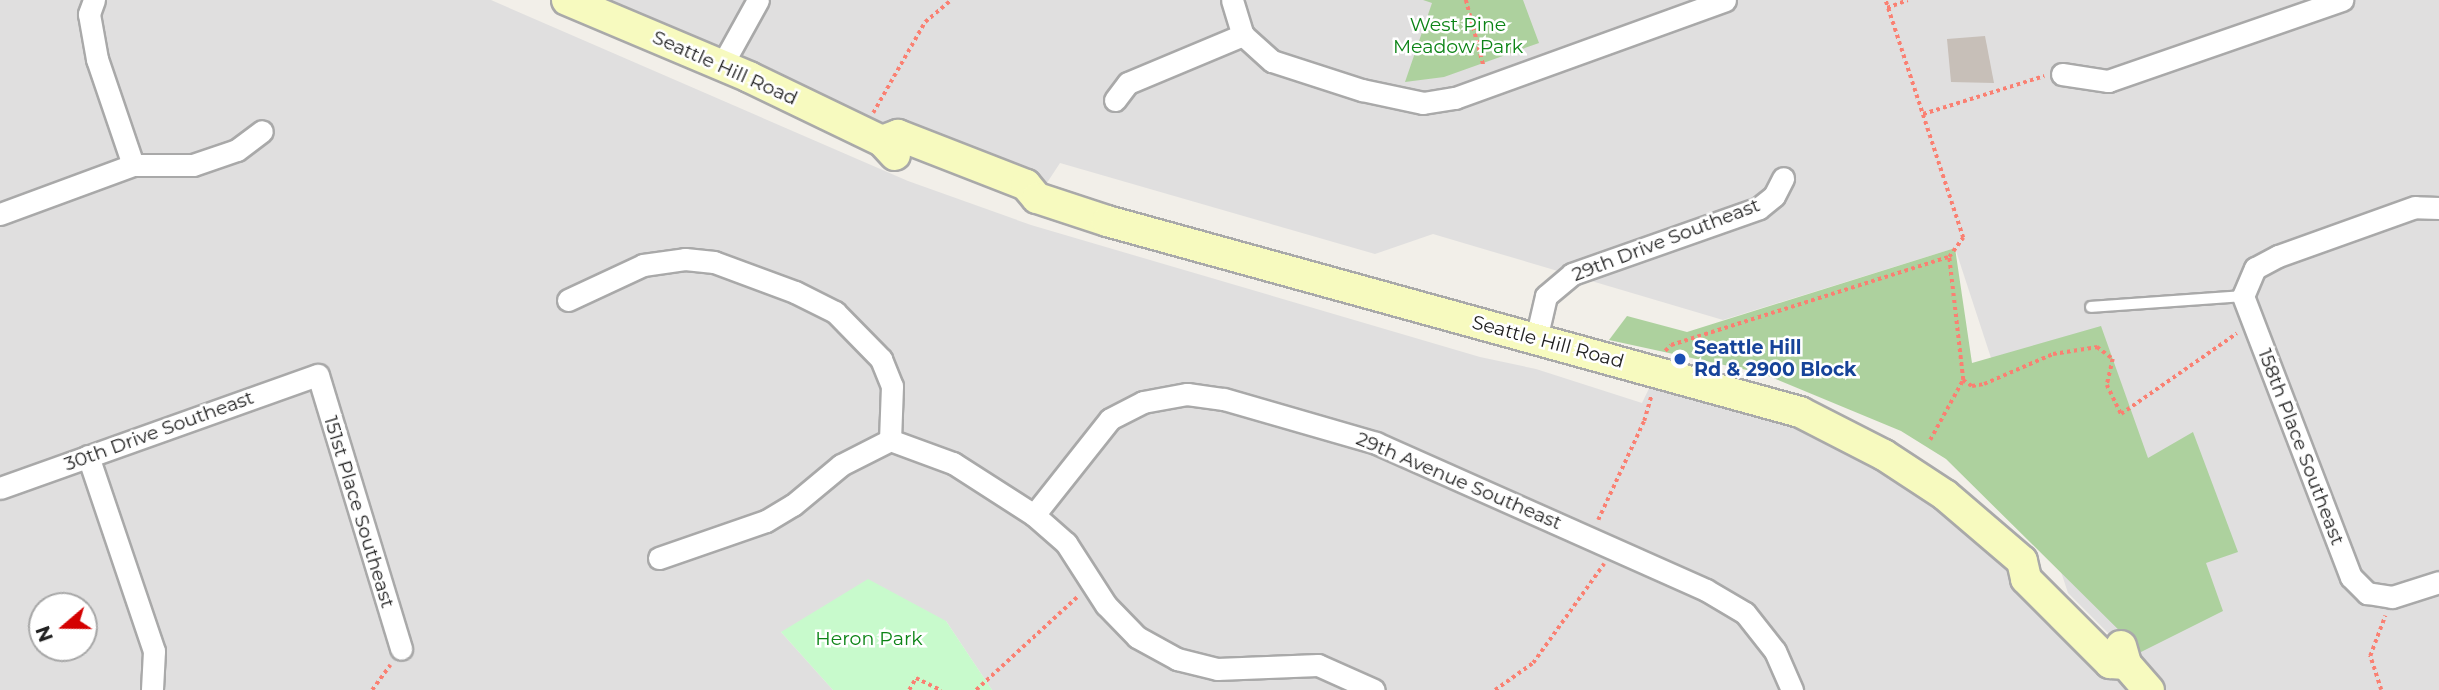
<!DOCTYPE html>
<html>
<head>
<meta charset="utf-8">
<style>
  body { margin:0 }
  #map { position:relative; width:2439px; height:690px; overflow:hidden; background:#f2efe9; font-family:Montserrat,sans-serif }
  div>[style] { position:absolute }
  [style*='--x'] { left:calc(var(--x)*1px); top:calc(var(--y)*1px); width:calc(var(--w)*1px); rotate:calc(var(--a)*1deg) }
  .residential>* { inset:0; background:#e0dfdf }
  .forest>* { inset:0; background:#add19e }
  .park>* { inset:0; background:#c8facc }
  .building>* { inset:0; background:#c7bfb8 }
  .path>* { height:3.5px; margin-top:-1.75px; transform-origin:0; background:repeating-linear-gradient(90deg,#fa8072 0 3.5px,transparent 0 7px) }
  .roads { filter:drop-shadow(2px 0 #a9a9a9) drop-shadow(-2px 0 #a9a9a9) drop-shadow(0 2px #a9a9a9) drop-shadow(0 -2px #a9a9a9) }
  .lane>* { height:10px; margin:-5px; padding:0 5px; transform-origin:5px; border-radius:5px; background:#fff }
  .street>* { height:21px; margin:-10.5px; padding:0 10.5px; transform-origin:10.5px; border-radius:10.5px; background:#fff }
  .secondary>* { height:30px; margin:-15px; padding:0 15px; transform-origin:15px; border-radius:15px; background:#f7fabf }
  .dots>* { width:19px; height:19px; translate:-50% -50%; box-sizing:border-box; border:4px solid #fff; border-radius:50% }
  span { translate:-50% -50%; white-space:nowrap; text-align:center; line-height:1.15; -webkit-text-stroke:5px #fff; paint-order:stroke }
  .park-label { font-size:19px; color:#0c8416 }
  .street-label { font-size:19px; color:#222 }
  .transit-label { font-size:19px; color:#164399; font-weight:700 }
  .left { translate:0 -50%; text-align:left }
  .north { position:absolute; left:28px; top:592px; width:70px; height:70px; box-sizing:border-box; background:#fff; border:2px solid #a7a7a7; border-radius:50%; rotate:250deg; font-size:19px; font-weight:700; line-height:28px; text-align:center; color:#222 }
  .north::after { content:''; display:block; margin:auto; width:24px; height:32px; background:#d40000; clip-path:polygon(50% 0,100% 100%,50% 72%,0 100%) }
</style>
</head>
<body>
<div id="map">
  <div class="residential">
    <i style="clip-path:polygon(evenodd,0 0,491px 0,908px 181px,1031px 225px,1480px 357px,1536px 369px,1642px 403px,1657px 372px,1800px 412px,1945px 495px,2110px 663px,2123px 648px,2068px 593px,1955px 248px,1723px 320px,1433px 234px,1375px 254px,1060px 163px,1037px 198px,567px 0,2439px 0,2439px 690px,992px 690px,946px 621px,781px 632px,833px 690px,0 690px,0 0,42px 606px,84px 606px,84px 648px,42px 648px,42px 606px)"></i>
  </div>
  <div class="forest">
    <i style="clip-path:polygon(1423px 0,1523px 0,1539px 43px,1444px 77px,1405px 82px,1432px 3px)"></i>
    <i style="clip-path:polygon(1955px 248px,1972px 363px,2101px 326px,2148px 458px,2193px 432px,2238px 552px,2206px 563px,2223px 611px,2141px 652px,1946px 459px,1901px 431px,1761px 373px,1609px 340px,1627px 316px,1687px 332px)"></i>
  </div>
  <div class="park">
    <i style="clip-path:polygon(868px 579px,946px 621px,992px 690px,833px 690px,781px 632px)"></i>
  </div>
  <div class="building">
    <i style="clip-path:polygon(1985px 36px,1994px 83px,1951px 82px,1947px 39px)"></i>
  </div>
  <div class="path">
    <i style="--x:1466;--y:0;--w:69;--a:75"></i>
    <i style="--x:1887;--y:8;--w:22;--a:-21"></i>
    <i style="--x:873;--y:113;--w:105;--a:-60.3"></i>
    <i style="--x:925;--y:22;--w:34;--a:-40"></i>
    <i style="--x:1923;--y:114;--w:127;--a:-17.4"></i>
    <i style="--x:1665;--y:351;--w:8;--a:-45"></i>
    <i style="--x:1671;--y:345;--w:292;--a:-17.6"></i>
    <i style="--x:1949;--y:257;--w:24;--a:-54"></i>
    <i style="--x:1963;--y:238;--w:250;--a:-108.1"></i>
    <i style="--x:1963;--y:380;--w:11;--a:34"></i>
    <i style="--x:1972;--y:386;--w:12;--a:-9"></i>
    <i style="--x:1984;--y:384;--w:75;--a:-23.5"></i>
    <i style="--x:2053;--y:354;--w:45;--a:-9"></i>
    <i style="--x:2097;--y:347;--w:20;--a:37"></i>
    <i style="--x:2113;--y:359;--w:27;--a:103"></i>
    <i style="--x:2107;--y:385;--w:32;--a:64"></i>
    <i style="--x:2121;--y:414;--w:141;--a:-34.9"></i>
    <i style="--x:1930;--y:440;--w:68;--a:-61.2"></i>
    <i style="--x:1963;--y:380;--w:124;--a:-96.5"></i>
    <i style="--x:1598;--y:520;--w:109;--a:-65.1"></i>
    <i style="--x:1644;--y:421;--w:26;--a:-74"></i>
    <i style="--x:372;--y:690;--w:31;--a:-54"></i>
    <i style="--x:909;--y:690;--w:14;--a:-60"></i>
    <i style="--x:916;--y:678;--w:28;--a:26"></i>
    <i style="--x:976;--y:690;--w:137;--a:-42.6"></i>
    <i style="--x:1495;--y:690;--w:47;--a:-35.4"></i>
    <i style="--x:1533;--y:663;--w:122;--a:-54.4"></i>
    <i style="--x:2381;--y:690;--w:36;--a:-108"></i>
    <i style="--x:2370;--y:656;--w:43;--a:-69.4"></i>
  </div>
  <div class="roads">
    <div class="lane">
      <i style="--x:2091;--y:307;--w:152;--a:-4.1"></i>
    </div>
    <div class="street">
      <i style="--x:94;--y:0;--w:15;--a:110"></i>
      <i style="--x:89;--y:14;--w:46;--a:79.9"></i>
      <i style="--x:97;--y:59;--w:112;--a:71.2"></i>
      <i style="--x:1232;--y:0;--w:37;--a:73"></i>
      <i style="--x:1243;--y:35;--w:39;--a:42"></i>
      <i style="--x:1272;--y:61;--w:95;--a:17.9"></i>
      <i style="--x:1362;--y:90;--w:62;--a:12"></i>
      <i style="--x:1423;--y:103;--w:32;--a:-9"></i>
      <i style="--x:1455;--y:98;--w:287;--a:-19.9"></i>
      <i style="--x:722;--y:65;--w:74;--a:-61"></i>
      <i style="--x:2062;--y:74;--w:47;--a:8.7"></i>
      <i style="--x:2108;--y:81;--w:248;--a:-19.1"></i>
      <i style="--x:1115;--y:100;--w:21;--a:-53"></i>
      <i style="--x:1128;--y:83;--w:125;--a:-22.7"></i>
      <i style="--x:2439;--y:208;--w:24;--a:-178"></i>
      <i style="--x:2415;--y:207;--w:145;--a:160.3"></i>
      <i style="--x:2278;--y:256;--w:26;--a:152"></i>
      <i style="--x:2255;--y:268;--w:30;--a:113"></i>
      <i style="--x:2243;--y:296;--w:301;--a:69"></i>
      <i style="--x:2351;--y:577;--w:23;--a:45"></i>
      <i style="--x:2367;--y:593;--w:25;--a:9"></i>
      <i style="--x:2392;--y:597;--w:49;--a:-17.7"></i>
      <i style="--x:0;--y:214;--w:142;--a:-20.2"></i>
      <i style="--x:133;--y:165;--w:60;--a:0"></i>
      <i style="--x:193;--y:165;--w:46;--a:-18.8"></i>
      <i style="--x:237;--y:150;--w:31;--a:-37"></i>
      <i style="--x:568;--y:300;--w:83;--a:-25"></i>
      <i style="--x:643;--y:265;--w:42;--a:-8.1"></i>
      <i style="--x:685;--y:259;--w:29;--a:6"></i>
      <i style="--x:714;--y:262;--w:86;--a:20.3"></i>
      <i style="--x:795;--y:292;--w:45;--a:26.6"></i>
      <i style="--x:835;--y:312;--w:66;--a:45.6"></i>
      <i style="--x:881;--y:359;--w:29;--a:68"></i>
      <i style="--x:892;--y:386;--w:54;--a:92.1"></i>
      <i style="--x:1536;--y:339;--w:44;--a:-76.9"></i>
      <i style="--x:1546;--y:296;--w:34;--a:-40"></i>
      <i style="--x:1572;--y:274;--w:198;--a:-19.4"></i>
      <i style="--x:1759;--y:208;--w:19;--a:-39"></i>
      <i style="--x:1774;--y:196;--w:20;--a:-63"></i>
      <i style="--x:890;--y:440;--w:67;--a:20.1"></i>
      <i style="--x:953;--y:463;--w:96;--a:32.7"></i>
      <i style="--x:1034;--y:515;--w:43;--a:41.2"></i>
      <i style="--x:1066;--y:543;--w:74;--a:57.2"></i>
      <i style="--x:1106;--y:605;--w:45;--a:45.9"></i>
      <i style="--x:1137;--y:637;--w:46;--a:28.8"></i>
      <i style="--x:1177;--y:659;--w:41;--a:14"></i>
      <i style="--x:1217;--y:669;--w:101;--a:-2.3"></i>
      <i style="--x:1318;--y:665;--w:61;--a:24.1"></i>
      <i style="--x:88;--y:456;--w:206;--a:71.3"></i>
      <i style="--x:154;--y:651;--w:39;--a:93"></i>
      <i style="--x:0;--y:488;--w:337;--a:-19.6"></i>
      <i style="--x:318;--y:375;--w:286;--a:73.1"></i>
      <i style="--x:1034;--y:515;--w:122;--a:-51.6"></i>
      <i style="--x:1110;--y:419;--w:37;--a:-27"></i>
      <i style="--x:1143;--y:402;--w:45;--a:-10.3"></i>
      <i style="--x:1187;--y:394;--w:37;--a:8"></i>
      <i style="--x:1224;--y:399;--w:158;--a:16.1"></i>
      <i style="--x:1376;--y:443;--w:361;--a:24"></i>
      <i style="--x:1706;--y:590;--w:45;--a:30.5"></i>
      <i style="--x:1745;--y:613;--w:48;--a:51.7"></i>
      <i style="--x:1775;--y:651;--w:43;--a:66.4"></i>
      <i style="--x:659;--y:558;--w:113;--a:-19.1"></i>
      <i style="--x:766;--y:521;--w:31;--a:-31"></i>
      <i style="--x:793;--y:505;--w:62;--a:-39.8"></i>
      <i style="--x:841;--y:465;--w:55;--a:-27"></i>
    </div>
    <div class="secondary">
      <i style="--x:567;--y:0;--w:198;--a:22.9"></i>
      <i style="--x:749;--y:77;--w:148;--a:25.7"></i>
      <i style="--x:882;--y:141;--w:19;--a:47"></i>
      <i style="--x:882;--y:141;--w:17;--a:-21"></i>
      <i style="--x:898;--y:135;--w:137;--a:21.3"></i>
      <i style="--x:1026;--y:185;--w:17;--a:50"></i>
      <i style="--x:1037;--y:198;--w:74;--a:18.2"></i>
      <i style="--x:1107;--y:221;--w:719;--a:15.41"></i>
      <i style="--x:1800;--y:412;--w:94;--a:27.1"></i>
      <i style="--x:1884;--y:455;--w:73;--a:33.3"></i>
      <i style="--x:1945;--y:495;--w:101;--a:40.6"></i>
      <i style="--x:2022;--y:561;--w:18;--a:77"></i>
      <i style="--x:2026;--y:579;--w:119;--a:45"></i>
      <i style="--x:2110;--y:663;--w:16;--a:4"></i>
      <i style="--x:2121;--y:646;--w:19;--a:74"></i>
      <i style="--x:2126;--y:664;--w:35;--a:49"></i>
    </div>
  </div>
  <div class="dots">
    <i style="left:1680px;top:359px;background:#1a4fb4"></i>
  </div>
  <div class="park-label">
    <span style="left:1458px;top:36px">West Pine<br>Meadow Park</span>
    <span style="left:869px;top:639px">Heron Park</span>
  </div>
  <div class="street-label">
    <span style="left:725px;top:68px;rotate:24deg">Seattle Hill Road</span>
    <span style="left:1666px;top:240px;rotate:-21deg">29th Drive Southeast</span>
    <span style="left:1548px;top:342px;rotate:15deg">Seattle Hill Road</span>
    <span style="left:159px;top:431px;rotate:-20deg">30th Drive Southeast</span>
    <span style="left:2301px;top:447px;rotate:69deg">158th Place Southeast</span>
    <span style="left:1459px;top:481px;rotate:23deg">29th Avenue Southeast</span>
    <span style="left:359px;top:512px;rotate:73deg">151st Place Southeast</span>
  </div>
  <div class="transit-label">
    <span class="left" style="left:1694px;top:359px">Seattle Hill<br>Rd &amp; 2900 Block</span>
  </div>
  <div class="north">N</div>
</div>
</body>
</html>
